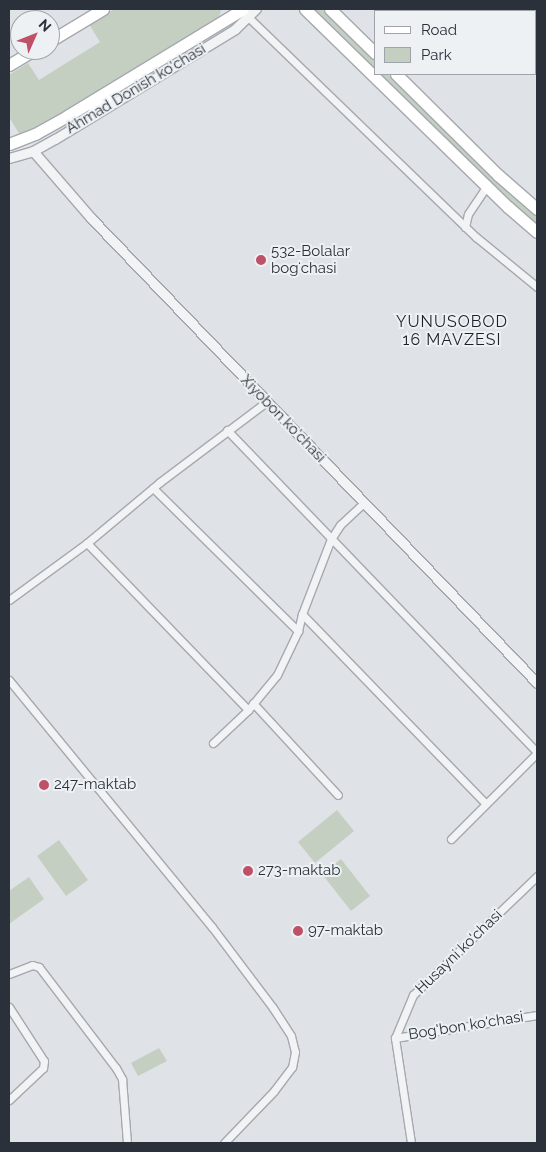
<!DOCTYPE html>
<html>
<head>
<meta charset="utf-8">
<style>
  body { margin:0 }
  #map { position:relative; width:546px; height:1152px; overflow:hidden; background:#dfe2e6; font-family:Raleway,sans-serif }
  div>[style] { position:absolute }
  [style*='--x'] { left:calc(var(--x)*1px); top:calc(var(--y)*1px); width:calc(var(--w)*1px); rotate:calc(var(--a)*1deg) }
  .green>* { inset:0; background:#c5cfc1 }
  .roads { filter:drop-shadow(1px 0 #a5a9af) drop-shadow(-1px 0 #a5a9af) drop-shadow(0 1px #a5a9af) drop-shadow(0 -1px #a5a9af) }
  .minor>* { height:7px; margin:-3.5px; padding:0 3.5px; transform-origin:3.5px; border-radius:3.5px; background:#f1f3f5 }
  .tertiary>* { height:9px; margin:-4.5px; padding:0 4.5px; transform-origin:4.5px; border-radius:4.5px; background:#f1f3f5 }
  .primary>* { height:11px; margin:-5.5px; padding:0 5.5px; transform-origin:5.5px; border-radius:5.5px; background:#fff }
  .trunk>* { height:11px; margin:-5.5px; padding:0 5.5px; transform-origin:5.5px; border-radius:5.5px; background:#fff }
  .dots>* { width:14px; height:14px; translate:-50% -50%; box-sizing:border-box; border:2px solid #eef1f4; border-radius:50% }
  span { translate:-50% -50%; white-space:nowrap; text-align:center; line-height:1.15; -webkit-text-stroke:4px #eef1f4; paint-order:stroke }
  .street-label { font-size:15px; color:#2a313b }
  .poi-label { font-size:15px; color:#2a313b }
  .left { translate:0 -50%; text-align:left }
  .neighbourhood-label { font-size:16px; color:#1c222c; letter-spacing:1px }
  .frame { position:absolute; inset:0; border:10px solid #2a313b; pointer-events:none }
  .legend { position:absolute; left:374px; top:10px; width:162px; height:65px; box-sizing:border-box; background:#eef1f4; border:1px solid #a0a4aa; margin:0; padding:6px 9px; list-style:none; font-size:15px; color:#2a313b }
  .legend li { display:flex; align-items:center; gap:10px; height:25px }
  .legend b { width:25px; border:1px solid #a0a4aa }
  .north { position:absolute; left:10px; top:10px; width:50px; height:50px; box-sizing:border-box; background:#eef1f4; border:1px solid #a0a4aa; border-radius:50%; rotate:46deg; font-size:14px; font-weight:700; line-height:20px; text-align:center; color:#2a313b }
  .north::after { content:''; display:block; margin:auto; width:18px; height:22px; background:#be5167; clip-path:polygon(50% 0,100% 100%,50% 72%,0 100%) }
</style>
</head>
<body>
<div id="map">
  <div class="green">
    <i style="clip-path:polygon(114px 9px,221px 10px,219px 18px,39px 128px,20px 135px,9px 117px,9px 75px,28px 63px,39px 80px,100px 42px,89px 24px)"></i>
    <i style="clip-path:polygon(313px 9px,322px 9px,375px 61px,375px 70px)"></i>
    <i style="clip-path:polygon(379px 74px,388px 74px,500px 184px,537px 217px,537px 225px,496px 188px)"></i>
    <i style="clip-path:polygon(337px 810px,354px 831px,315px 863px,298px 842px)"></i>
    <i style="clip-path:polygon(59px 840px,88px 880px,66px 896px,37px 856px)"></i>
    <i style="clip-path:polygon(341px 859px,370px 896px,351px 911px,322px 874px)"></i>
    <i style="clip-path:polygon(29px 877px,44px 899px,9px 924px,9px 891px)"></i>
    <i style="clip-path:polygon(159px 1048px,167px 1061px,138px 1076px,131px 1063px)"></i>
  </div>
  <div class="roads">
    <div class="minor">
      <i style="--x:246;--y:15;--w:320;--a:44"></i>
      <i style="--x:476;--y:237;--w:79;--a:39.3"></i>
      <i style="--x:465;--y:227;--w:13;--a:-77"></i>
      <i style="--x:468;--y:214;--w:34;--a:-56"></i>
      <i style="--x:227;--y:430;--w:447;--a:46.1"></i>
      <i style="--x:153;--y:488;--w:204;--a:44.6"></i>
      <i style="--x:87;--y:543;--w:232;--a:46"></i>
      <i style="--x:9;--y:600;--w:97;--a:-36.2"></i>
      <i style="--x:87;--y:543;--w:95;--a:-39.9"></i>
      <i style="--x:160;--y:482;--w:133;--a:-37"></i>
      <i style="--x:302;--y:614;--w:264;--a:45.9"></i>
      <i style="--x:9;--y:680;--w:320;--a:50.6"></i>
      <i style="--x:212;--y:927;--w:101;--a:53"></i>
      <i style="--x:273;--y:1008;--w:33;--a:57"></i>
      <i style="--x:291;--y:1036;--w:16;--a:76"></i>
      <i style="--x:295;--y:1052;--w:15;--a:101"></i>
      <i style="--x:292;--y:1067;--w:30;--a:127"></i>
      <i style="--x:274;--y:1091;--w:72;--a:133.9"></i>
      <i style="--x:253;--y:703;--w:125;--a:47.3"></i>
      <i style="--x:213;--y:743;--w:48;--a:-43.3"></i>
      <i style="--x:248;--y:710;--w:45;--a:-50.4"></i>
      <i style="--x:277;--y:675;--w:49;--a:-64.5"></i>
      <i style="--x:298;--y:631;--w:17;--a:-77"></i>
      <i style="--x:302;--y:614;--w:80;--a:-68.9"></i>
      <i style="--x:331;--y:539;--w:17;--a:-57"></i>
      <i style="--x:340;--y:525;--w:33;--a:-43"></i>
      <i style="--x:451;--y:839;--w:122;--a:-45"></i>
      <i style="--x:9;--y:974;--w:25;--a:-21"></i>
      <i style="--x:32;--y:965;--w:7;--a:16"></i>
      <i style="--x:39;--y:967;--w:127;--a:52.7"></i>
      <i style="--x:116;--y:1068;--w:13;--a:61"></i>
      <i style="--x:122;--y:1079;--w:64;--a:85.5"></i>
      <i style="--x:9;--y:1007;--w:64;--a:57.1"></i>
      <i style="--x:44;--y:1061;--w:7;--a:98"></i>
      <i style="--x:43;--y:1068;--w:47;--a:136.7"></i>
      <i style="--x:395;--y:1038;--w:47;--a:-67.3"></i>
      <i style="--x:413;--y:995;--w:172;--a:-43.8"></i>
      <i style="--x:395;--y:1038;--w:144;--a:-9.2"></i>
      <i style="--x:395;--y:1038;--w:106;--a:81.3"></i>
    </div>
    <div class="tertiary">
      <i style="--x:33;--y:151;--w:89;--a:49.1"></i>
      <i style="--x:91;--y:218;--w:644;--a:46.19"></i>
      <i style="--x:9;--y:158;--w:25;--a:-16"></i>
      <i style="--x:33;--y:151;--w:25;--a:-29"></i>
      <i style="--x:55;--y:139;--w:211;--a:-31.4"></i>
      <i style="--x:235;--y:29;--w:29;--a:-44"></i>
    </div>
    <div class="primary">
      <i style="--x:50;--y:41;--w:62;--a:-31.1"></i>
      <i style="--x:9;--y:65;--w:29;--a:-31"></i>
      <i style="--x:91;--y:115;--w:28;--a:-49"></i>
      <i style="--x:9;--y:144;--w:28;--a:-21"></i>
      <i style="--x:35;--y:134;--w:37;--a:-29"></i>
      <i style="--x:67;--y:116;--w:206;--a:-31.3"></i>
    </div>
    <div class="trunk">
      <i style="--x:305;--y:9;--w:284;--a:44.3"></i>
      <i style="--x:508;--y:207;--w:38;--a:41"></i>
      <i style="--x:330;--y:9;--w:63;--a:44.4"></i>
      <i style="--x:396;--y:74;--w:144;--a:44.7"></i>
      <i style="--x:498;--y:175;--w:52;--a:41.1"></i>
    </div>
  </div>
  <div class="dots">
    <i style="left:261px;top:260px;background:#be5167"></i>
    <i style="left:44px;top:785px;background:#be5167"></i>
    <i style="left:248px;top:871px;background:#be5167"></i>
    <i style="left:298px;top:931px;background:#be5167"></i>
  </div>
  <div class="street-label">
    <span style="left:136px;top:89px;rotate:-31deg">Ahmad Donish ko'chasi</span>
    <span style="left:283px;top:419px;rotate:46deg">Xiyobon ko'chasi</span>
    <span style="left:459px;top:952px;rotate:-44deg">Husayni ko'chasi</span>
    <span style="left:466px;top:1026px;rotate:-9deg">Bog'bon ko'chasi</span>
  </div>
  <div class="poi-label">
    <span class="left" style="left:271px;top:260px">532-Bolalar<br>bogʻchasi</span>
    <span class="left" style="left:54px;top:785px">247-maktab</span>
    <span class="left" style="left:258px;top:871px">273-maktab</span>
    <span class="left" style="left:308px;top:931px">97-maktab</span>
  </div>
  <div class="neighbourhood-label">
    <span style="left:452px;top:331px">YUNUSOBOD<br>16 MAVZESI</span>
  </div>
  <div class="frame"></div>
  <ul class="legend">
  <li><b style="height:6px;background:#fff"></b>Road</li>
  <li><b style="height:14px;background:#c5cfc1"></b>Park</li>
  </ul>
  <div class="north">N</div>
</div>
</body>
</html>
